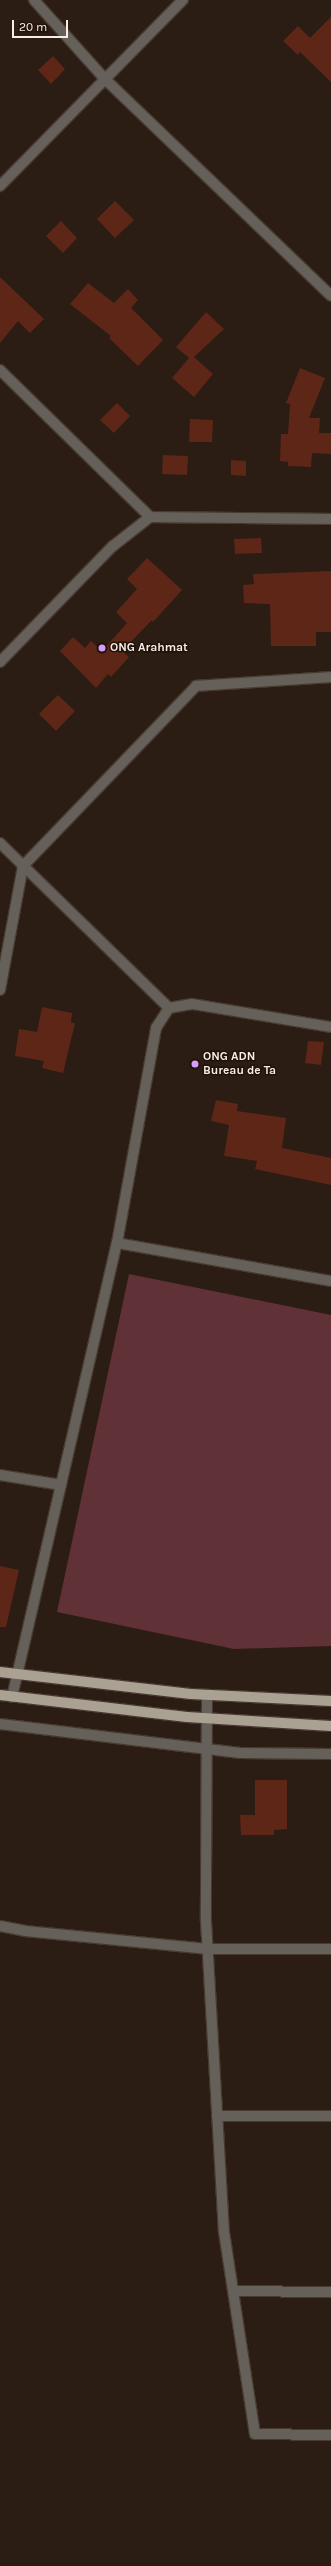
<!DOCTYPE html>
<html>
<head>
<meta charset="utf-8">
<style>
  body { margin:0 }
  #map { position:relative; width:331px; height:2566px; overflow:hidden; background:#2b1d13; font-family:Karla,sans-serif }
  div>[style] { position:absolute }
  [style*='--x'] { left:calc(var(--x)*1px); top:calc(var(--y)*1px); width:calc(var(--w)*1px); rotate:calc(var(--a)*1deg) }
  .green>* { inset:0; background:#603136 }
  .building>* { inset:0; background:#5d2617 }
  .roads { filter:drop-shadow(1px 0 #483a31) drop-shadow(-1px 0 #483a31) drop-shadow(0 1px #483a31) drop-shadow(0 -1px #483a31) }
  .minor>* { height:10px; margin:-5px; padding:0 5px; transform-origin:5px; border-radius:5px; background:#656059 }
  .major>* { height:10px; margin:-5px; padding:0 5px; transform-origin:5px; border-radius:5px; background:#aba192 }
  .dots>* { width:11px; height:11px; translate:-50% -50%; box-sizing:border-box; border:2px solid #21130a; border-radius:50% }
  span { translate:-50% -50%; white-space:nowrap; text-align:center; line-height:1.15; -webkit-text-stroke:3px #21130a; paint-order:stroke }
  .poi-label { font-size:12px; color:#f7ede6; font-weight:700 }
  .left { translate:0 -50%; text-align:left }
  .scale { position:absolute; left:12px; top:20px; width:56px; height:18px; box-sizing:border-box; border:2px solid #f7ede6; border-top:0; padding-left:5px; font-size:12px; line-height:14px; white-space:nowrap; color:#f7ede6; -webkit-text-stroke:3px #21130a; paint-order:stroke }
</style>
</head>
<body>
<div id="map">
  <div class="green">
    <i style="clip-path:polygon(129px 1274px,331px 1315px,331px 1646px,234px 1649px,57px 1612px)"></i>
  </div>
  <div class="building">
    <i style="clip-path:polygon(331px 17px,331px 82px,300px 52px,298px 55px,283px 41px,298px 26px,310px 38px)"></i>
    <i style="clip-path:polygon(53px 56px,65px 69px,51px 84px,38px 70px)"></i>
    <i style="clip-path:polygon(115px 201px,134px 220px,115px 238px,97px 219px)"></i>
    <i style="clip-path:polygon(61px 221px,77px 238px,63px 253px,46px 236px)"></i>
    <i style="clip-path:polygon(0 277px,44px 319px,30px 333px,18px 321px,0 343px)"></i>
    <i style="clip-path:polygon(88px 283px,114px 303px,128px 289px,138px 300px,131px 308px,163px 340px,138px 366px,109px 338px,111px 336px,70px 304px)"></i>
    <i style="clip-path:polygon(206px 312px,224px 329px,194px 357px,213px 374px,194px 397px,172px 378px,189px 358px,176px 347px)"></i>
    <i style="clip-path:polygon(300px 368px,325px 378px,309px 418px,320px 418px,319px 433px,331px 433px,331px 454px,312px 453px,311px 467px,288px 466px,288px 462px,280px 461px,281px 434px,288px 434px,290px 404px,286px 403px)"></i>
    <i style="clip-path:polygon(117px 403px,130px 416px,114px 433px,100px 420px)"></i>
    <i style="clip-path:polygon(190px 419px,213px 420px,212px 442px,189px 442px)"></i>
    <i style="clip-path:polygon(163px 455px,188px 456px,187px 475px,162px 474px)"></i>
    <i style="clip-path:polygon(231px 460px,246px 461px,246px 476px,231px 475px)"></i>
    <i style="clip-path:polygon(261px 538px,262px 553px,235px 554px,234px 539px)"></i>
    <i style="clip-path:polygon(147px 558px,182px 590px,153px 622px,152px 620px,122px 651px,129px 657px,111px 677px,108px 674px,96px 688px,60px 651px,73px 637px,85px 648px,91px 641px,102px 651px,127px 623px,116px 612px,137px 589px,127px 579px)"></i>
    <i style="clip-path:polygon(331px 571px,331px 632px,316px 632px,316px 646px,271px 646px,270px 604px,244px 603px,243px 585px,254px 584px,253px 574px)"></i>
    <i style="clip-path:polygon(58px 695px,75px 711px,56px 731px,39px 714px)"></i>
    <i style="clip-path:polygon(42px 1007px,72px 1013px,71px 1023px,75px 1023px,63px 1073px,42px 1068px,44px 1061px,15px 1056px,19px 1029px,37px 1032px)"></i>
    <i style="clip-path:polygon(308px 1041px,324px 1042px,321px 1065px,305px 1063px)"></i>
    <i style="clip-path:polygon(216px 1100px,238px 1104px,237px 1111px,286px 1118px,282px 1148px,331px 1158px,331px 1185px,255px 1169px,257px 1161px,224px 1156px,229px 1125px,211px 1121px)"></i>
    <i style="clip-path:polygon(0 1566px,19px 1570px,6px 1627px,0 1627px)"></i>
    <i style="clip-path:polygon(255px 1780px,287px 1780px,287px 1829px,274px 1830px,274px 1835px,241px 1835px,240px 1815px,255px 1815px)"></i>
  </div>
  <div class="roads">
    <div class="minor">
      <i style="--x:34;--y:0;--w:106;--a:48.1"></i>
      <i style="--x:105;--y:79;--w:313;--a:43.8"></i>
      <i style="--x:0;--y:186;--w:261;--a:-45.5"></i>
      <i style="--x:0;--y:370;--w:210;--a:44.4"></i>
      <i style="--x:0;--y:662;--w:162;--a:-45.8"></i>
      <i style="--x:113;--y:546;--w:47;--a:-38.1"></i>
      <i style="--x:150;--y:517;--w:181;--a:0.6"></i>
      <i style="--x:0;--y:843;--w:236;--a:44.3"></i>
      <i style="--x:0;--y:990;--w:126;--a:-79.5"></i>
      <i style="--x:23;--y:866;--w:250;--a:-46.1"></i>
      <i style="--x:196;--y:686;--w:135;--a:-3.8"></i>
      <i style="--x:117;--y:1243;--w:217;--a:10.1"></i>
      <i style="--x:0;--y:1475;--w:62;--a:9.3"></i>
      <i style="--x:207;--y:1695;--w:226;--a:90.3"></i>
      <i style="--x:206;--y:1921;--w:312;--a:86.7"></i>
      <i style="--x:224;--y:2232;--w:204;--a:81.3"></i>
      <i style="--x:255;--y:2434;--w:76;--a:0.8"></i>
      <i style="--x:12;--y:1697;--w:466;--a:-77"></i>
      <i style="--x:117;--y:1243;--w:219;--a:-79.7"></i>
      <i style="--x:156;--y:1028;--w:24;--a:-57"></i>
      <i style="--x:169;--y:1008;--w:23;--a:-10"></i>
      <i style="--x:192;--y:1004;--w:141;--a:9.4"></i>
      <i style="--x:0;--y:1724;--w:242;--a:6.9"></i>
      <i style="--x:240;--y:1753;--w:91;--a:0.6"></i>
      <i style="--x:0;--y:1926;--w:25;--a:11"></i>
      <i style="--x:25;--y:1931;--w:184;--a:5.6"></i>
      <i style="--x:208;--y:1949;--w:123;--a:0"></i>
      <i style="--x:217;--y:2116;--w:114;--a:0"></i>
      <i style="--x:233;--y:2291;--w:98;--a:0.6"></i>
    </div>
    <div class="major">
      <i style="--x:0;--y:1672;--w:192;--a:6.6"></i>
      <i style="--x:191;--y:1694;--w:140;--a:2.9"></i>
      <i style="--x:0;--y:1695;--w:188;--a:6.7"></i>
      <i style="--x:187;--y:1717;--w:144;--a:3.6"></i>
    </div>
  </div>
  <div class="dots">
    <i style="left:102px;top:648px;background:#d59cfb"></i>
    <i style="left:195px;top:1064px;background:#d59cfb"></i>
  </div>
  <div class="poi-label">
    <span class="left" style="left:110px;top:648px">ONG Arahmat</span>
    <span class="left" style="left:203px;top:1064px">ONG ADN<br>Bureau de Ta</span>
  </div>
  <div class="scale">20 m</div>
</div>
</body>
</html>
